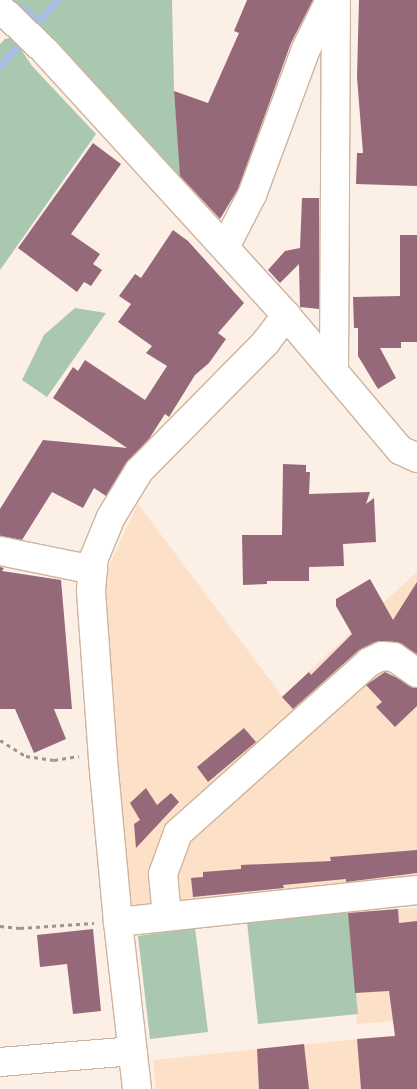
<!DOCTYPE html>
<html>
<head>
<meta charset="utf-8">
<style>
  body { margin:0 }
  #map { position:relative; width:417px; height:1089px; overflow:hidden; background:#fbefe6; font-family:"Open Sans",sans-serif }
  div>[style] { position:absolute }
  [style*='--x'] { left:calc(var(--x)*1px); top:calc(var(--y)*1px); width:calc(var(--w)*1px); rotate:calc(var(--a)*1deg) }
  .built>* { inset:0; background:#fce0c8 }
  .green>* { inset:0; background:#aac7af }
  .stream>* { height:7px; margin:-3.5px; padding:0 3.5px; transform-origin:3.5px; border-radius:3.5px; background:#a7bde6 }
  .building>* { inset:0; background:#96697a }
  .path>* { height:3px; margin-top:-1.5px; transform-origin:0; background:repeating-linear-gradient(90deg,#a0958c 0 4px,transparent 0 8px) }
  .roads { filter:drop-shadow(1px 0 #cfb49d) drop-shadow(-1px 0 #cfb49d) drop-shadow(0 1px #cfb49d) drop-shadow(0 -1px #cfb49d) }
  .street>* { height:28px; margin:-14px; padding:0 14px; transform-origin:14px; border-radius:14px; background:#fff }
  span { translate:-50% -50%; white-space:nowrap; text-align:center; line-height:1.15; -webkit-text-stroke:5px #fbefe6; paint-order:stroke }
</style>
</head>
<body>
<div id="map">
  <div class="built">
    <i style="clip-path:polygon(138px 504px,282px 696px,417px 572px,417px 877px,130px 908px,118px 803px,104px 592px,111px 561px)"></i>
    <i style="clip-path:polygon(417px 908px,417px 1019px,357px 1024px,348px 912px)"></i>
    <i style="clip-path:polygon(408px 1034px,417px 1089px,156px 1089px,153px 1060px)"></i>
  </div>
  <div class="green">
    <i style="clip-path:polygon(3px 0,172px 0,174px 91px,181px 182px)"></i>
    <i style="clip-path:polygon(13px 37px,32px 66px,96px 134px,0 270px,0 44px,5px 39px)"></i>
    <i style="clip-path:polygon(75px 308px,106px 313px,47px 397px,22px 380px,44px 335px)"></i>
    <i style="clip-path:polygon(348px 912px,358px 1014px,258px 1024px,247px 922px)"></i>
    <i style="clip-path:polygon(195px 928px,208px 1032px,150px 1039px,138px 936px)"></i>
  </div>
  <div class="stream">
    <i style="--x:24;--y:9;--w:19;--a:43"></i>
    <i style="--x:31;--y:30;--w:40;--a:-49"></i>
    <i style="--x:0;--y:66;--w:37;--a:-49"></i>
  </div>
  <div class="building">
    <i style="clip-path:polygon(247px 0,313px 0,291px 43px,238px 189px,220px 219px,180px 176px,174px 91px,208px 103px,239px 33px,234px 31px)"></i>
    <i style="clip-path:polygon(359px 0,417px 0,417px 186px,356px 184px,357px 153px,363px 153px,357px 77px)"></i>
    <i style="clip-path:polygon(93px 143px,121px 164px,71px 234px,100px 254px,93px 264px,102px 270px,91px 286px,84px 282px,77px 292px,18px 248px)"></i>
    <i style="clip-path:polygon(302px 198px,319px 198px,319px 309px,300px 307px,299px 264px,280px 283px,268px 270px,285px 251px,300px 248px)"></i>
    <i style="clip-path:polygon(173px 230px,188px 241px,244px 303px,218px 333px,226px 339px,209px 363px,195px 375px,169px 417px,165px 414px,149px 439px,126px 463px,106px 496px,94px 488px,83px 508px,52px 492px,22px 540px,0 536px,0 509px,43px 440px,127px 448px,53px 398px,73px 367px,78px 371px,85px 360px,145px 400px,167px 366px,146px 353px,152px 346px,118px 322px,131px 304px,119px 296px,135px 274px,141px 278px)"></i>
    <i style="clip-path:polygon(400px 235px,417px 235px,417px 342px,401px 342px,401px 348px,380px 348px,396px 378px,378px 389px,358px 356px,358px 328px,354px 328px,353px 297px,400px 296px)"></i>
    <i style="clip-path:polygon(283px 464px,306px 465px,306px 472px,310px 472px,309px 494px,370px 492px,366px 504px,374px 498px,376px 542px,343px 544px,344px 566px,309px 567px,309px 581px,267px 581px,267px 584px,243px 585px,242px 535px,282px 535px)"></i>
    <i style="clip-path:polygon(0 567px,4px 568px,2px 571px,61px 580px,72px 709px,54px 709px,66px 739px,34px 753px,15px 709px,0 709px)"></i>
    <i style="clip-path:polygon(370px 579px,393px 620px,417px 582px,417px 654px,396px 642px,375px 642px,359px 650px,293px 709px,282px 697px,309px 672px,311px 675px,352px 634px,336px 606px,336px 599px)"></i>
    <i style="clip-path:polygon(385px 672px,417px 688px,417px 706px,395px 727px,376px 707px,382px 702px,366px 685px)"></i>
    <i style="clip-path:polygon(244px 728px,256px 742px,208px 782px,197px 767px)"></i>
    <i style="clip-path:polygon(146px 788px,157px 805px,171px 793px,179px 802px,136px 848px,134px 824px,140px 820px,130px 803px)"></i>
    <i style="clip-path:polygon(417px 850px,417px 873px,346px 882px,346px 879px,283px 885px,284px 888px,193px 897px,191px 878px,203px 877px,203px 872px,241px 869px,241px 865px,331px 861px,330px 857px)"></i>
    <i style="clip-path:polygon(398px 909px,399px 923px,417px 921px,417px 1089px,361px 1089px,357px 1039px,395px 1036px,389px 991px,355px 993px,348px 913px)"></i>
    <i style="clip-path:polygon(93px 929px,101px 1011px,73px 1014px,67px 964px,40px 967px,37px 935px)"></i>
    <i style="clip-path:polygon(304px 1044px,309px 1089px,259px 1089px,257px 1049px)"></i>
  </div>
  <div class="path">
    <i style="--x:0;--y:740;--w:31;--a:32"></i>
    <i style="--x:26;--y:756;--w:28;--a:8"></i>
    <i style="--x:54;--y:760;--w:25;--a:-9"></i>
    <i style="--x:0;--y:926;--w:20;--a:6"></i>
    <i style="--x:20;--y:928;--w:74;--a:-3.9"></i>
  </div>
  <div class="roads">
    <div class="street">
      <i style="--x:0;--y:8;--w:62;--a:43.7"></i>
      <i style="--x:45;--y:51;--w:357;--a:47.6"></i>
      <i style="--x:286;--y:315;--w:177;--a:49.8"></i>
      <i style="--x:400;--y:450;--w:19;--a:25"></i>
      <i style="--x:225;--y:247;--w:59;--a:-62.6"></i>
      <i style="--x:252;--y:195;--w:156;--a:-69.7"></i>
      <i style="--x:306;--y:49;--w:55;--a:-63.9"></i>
      <i style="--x:334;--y:372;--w:372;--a:-89.7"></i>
      <i style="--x:0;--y:551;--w:95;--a:11.5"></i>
      <i style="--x:167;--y:916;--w:42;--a:-95.4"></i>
      <i style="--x:163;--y:874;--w:44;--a:-69.9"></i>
      <i style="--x:178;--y:833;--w:256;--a:-41.8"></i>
      <i style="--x:369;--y:662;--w:14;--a:-25"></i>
      <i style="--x:382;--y:656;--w:12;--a:5"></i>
      <i style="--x:394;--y:657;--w:28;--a:35"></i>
      <i style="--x:118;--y:922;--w:164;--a:-95.3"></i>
      <i style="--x:103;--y:759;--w:169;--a:-94.1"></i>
      <i style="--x:91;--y:590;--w:32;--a:-85"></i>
      <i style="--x:94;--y:558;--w:44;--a:-67.5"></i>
      <i style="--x:111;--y:517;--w:54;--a:-58.7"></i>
      <i style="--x:139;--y:471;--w:181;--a:-45.4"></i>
      <i style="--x:266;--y:342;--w:34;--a:-53"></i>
      <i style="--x:0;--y:1062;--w:133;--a:-4.7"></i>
      <i style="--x:137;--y:1089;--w:168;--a:-96.5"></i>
      <i style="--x:118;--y:922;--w:301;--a:-6.1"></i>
    </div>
  </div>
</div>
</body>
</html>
